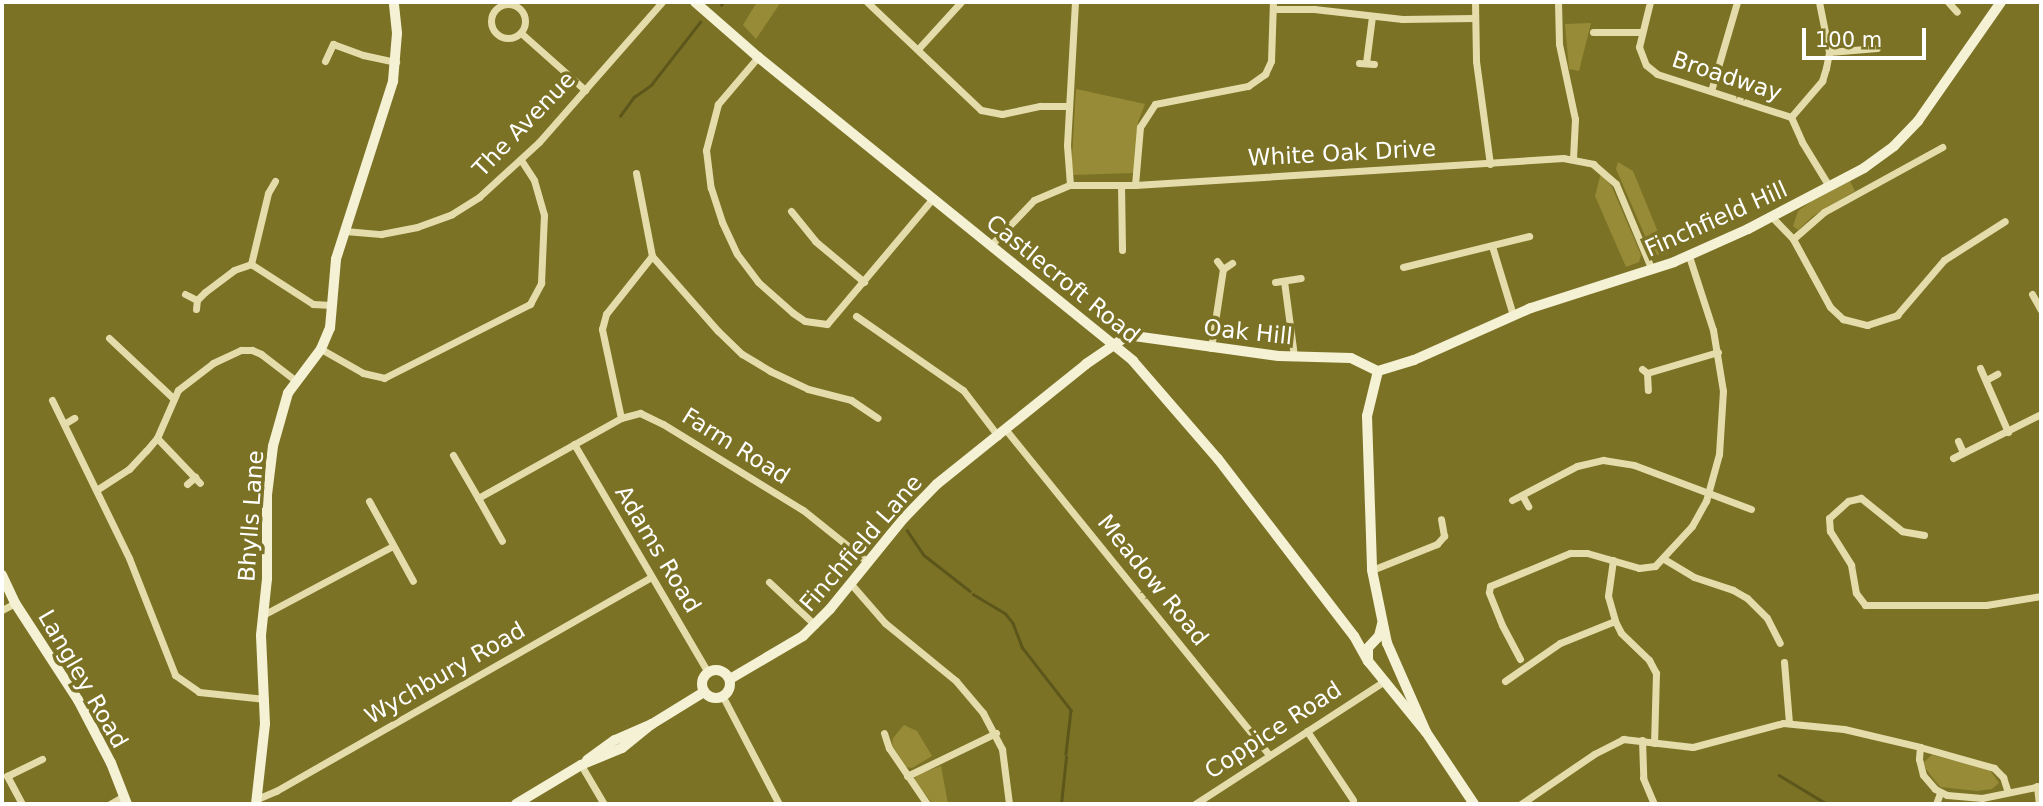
<!DOCTYPE html>
<html>
<head>
<meta charset="utf-8">
<style>
  body { margin:0 }
  #map { position:relative; width:2043px; height:806px; overflow:hidden; background:#7c7226; font-family:"DejaVu Sans",sans-serif }
  div>[style] { position:absolute }
  [style*='--x'] { left:calc(var(--x)*1px); top:calc(var(--y)*1px); width:calc(var(--w)*1px); rotate:calc(var(--a)*1deg) }
  .green>* { inset:0; background:#978b37 }
  .stream>* { height:2.5px; margin:-1.25px; padding:0 1.25px; transform-origin:1.25px; border-radius:1.25px; background:#5c561b }
  .street>* { height:7px; margin:-3.5px; padding:0 3.5px; transform-origin:3.5px; border-radius:3.5px; background:#e4ddab }
  .street>.ring { margin:-3.5px; padding:0; box-sizing:content-box; background:none; border:7px solid #e4ddab; border-radius:50% }
  .secondary>* { height:10px; margin:-5px; padding:0 5px; transform-origin:5px; border-radius:5px; background:#f4f1d4 }
  .secondary>.ring { margin:-5px; padding:0; box-sizing:content-box; background:none; border:10px solid #f4f1d4; border-radius:50% }
  span { translate:-50% -50%; white-space:nowrap; text-align:center; line-height:1.15; -webkit-text-stroke:7px #7c7226; paint-order:stroke }
  .street-label { font-size:23px; color:#fff }
  .frame { position:absolute; inset:0; border:4px solid #fff; pointer-events:none }
  .scale { position:absolute; left:1802px; top:28px; width:124px; height:32px; box-sizing:border-box; border:4px solid #fff; border-top:0; padding-left:9px; font-size:21px; line-height:24px; white-space:nowrap; color:#fff; -webkit-text-stroke:5px #7c7226; paint-order:stroke }
</style>
</head>
<body>
<div id="map">
  <div class="green">
    <i style="clip-path:polygon(757px 2px,781px 2px,756px 39px,743px 25px)"></i>
    <i style="clip-path:polygon(1591px 23px,1579px 71px,1569px 69px,1565px 24px)"></i>
    <i style="clip-path:polygon(1076px 89px,1145px 104px,1138px 122px,1134px 173px,1071px 175px)"></i>
    <i style="clip-path:polygon(1618px 162px,1633px 171px,1667px 254px,1658px 255px,1652px 252px,1616px 169px)"></i>
    <i style="clip-path:polygon(1601px 173px,1612px 187px,1641px 255px,1639px 262px,1626px 267px,1595px 196px)"></i>
    <i style="clip-path:polygon(1850px 181px,1855px 191px,1813px 216px,1798px 230px,1793px 226px,1798px 211px,1812px 201px)"></i>
    <i style="clip-path:polygon(904px 725px,917px 731px,932px 756px,912px 768px,906px 767px,892px 745px,893px 738px)"></i>
    <i style="clip-path:polygon(1932px 755px,1990px 770px,1999px 783px,1992px 789px,1977px 791px,1940px 787px,1926px 769px,1924px 762px)"></i>
    <i style="clip-path:polygon(941px 766px,948px 804px,933px 804px,914px 780px,916px 775px)"></i>
  </div>
  <div class="stream">
    <i style="--x:721;--y:5;--w:4;--a:-56"></i>
    <i style="--x:620;--y:116;--w:24;--a:-54"></i>
    <i style="--x:634;--y:97;--w:21;--a:-35"></i>
    <i style="--x:651;--y:85;--w:80;--a:-52.1"></i>
    <i style="--x:907;--y:530;--w:30;--a:56"></i>
    <i style="--x:924;--y:555;--w:58;--a:38"></i>
    <i style="--x:973;--y:594;--w:37;--a:31"></i>
    <i style="--x:1005;--y:613;--w:13;--a:51"></i>
    <i style="--x:1013;--y:623;--w:26;--a:69"></i>
    <i style="--x:1022;--y:647;--w:80;--a:52.1"></i>
    <i style="--x:1071;--y:710;--w:44;--a:96.5"></i>
    <i style="--x:1779;--y:775;--w:56;--a:31.1"></i>
    <i style="--x:1061;--y:804;--w:47;--a:-83.9"></i>
  </div>
  <div class="street">
    <i style="--x:867;--y:2;--w:157;--a:43.5"></i>
    <i style="--x:981;--y:110;--w:21;--a:11"></i>
    <i style="--x:1002;--y:114;--w:39;--a:-12"></i>
    <i style="--x:1040;--y:106;--w:29;--a:0"></i>
    <i style="--x:1475;--y:2;--w:59;--a:89"></i>
    <i style="--x:1476;--y:61;--w:104;--a:82.3"></i>
    <i style="--x:1558;--y:2;--w:42;--a:88.6"></i>
    <i style="--x:1559;--y:44;--w:77;--a:78"></i>
    <i style="--x:1575;--y:119;--w:40;--a:92.9"></i>
    <i style="--x:1650;--y:2;--w:46;--a:103.7"></i>
    <i style="--x:1639;--y:47;--w:19;--a:69"></i>
    <i style="--x:1646;--y:65;--w:14;--a:39"></i>
    <i style="--x:1657;--y:74;--w:141;--a:17.8"></i>
    <i style="--x:1791;--y:117;--w:27;--a:66"></i>
    <i style="--x:1802;--y:142;--w:52;--a:58.5"></i>
    <i style="--x:1948;--y:2;--w:13;--a:48"></i>
    <i class="ring" style="left:491px;top:4px;width:27px;height:27px"></i>
    <i style="--x:1273;--y:9;--w:41;--a:0"></i>
    <i style="--x:1314;--y:9;--w:89;--a:6.5"></i>
    <i style="--x:1402;--y:19;--w:72;--a:-0.8"></i>
    <i style="--x:1593;--y:32;--w:48;--a:0"></i>
    <i style="--x:521;--y:33;--w:86;--a:41.7"></i>
    <i style="--x:919;--y:48;--w:62;--a:-47.6"></i>
    <i style="--x:1829;--y:52;--w:48;--a:-4.8"></i>
    <i style="--x:758;--y:57;--w:62;--a:130.4"></i>
    <i style="--x:718;--y:104;--w:48;--a:104.6"></i>
    <i style="--x:706;--y:150;--w:38;--a:83"></i>
    <i style="--x:711;--y:188;--w:36;--a:72"></i>
    <i style="--x:722;--y:222;--w:35;--a:65"></i>
    <i style="--x:737;--y:254;--w:35;--a:53"></i>
    <i style="--x:758;--y:282;--w:47;--a:41.5"></i>
    <i style="--x:793;--y:313;--w:14;--a:34"></i>
    <i style="--x:805;--y:321;--w:22;--a:8"></i>
    <i style="--x:827;--y:324;--w:165;--a:-49.9"></i>
    <i style="--x:325;--y:61;--w:19;--a:-65"></i>
    <i style="--x:333;--y:44;--w:32;--a:20"></i>
    <i style="--x:363;--y:55;--w:34;--a:12"></i>
    <i style="--x:1359;--y:63;--w:15;--a:4"></i>
    <i style="--x:1366;--y:63;--w:47;--a:-82.7"></i>
    <i style="--x:1711;--y:91;--w:93;--a:-73.7"></i>
    <i style="--x:1791;--y:117;--w:48;--a:-49.3"></i>
    <i style="--x:1822;--y:81;--w:14;--a:-73"></i>
    <i style="--x:1826;--y:68;--w:16;--a:-79"></i>
    <i style="--x:1829;--y:52;--w:51;--a:-101.3"></i>
    <i style="--x:636;--y:173;--w:85;--a:79.1"></i>
    <i style="--x:652;--y:256;--w:100;--a:48.7"></i>
    <i style="--x:718;--y:331;--w:33;--a:44"></i>
    <i style="--x:742;--y:354;--w:33;--a:31"></i>
    <i style="--x:770;--y:371;--w:42;--a:25.3"></i>
    <i style="--x:808;--y:389;--w:44;--a:14.3"></i>
    <i style="--x:851;--y:400;--w:32;--a:34"></i>
    <i style="--x:1070;--y:185;--w:40;--a:-94.3"></i>
    <i style="--x:1067;--y:145;--w:143;--a:-86.8"></i>
    <i style="--x:1121;--y:185;--w:65;--a:89.1"></i>
    <i style="--x:1135;--y:185;--w:58;--a:-85.1"></i>
    <i style="--x:1140;--y:127;--w:27;--a:-57"></i>
    <i style="--x:1155;--y:104;--w:95;--a:-11"></i>
    <i style="--x:1248;--y:86;--w:21;--a:-35"></i>
    <i style="--x:1265;--y:74;--w:14;--a:-65"></i>
    <i style="--x:1271;--y:61;--w:59;--a:-88.1"></i>
    <i style="--x:791;--y:211;--w:38;--a:51"></i>
    <i style="--x:815;--y:241;--w:64;--a:39.9"></i>
    <i style="--x:1772;--y:217;--w:30;--a:46"></i>
    <i style="--x:1793;--y:239;--w:77;--a:61.4"></i>
    <i style="--x:1830;--y:307;--w:18;--a:43"></i>
    <i style="--x:1843;--y:319;--w:25;--a:14"></i>
    <i style="--x:1867;--y:325;--w:32;--a:-18"></i>
    <i style="--x:1897;--y:315;--w:72;--a:-49.5"></i>
    <i style="--x:1944;--y:260;--w:72;--a:-32.6"></i>
    <i style="--x:345;--y:231;--w:36;--a:5"></i>
    <i style="--x:381;--y:234;--w:37;--a:-11"></i>
    <i style="--x:417;--y:227;--w:37;--a:-20"></i>
    <i style="--x:452;--y:214;--w:32;--a:-32"></i>
    <i style="--x:479;--y:197;--w:81;--a:-42.5"></i>
    <i style="--x:539;--y:142;--w:186;--a:-48.7"></i>
    <i style="--x:1793;--y:239;--w:41;--a:-41.1"></i>
    <i style="--x:1824;--y:212;--w:135;--a:-28.8"></i>
    <i style="--x:991;--y:245;--w:62;--a:-46.3"></i>
    <i style="--x:1034;--y:200;--w:39;--a:-23"></i>
    <i style="--x:1070;--y:185;--w:65;--a:0"></i>
    <i style="--x:1135;--y:185;--w:429;--a:-3.6"></i>
    <i style="--x:1563;--y:158;--w:31;--a:11"></i>
    <i style="--x:1593;--y:164;--w:30;--a:41"></i>
    <i style="--x:1616;--y:184;--w:93;--a:67.3"></i>
    <i style="--x:1492;--y:246;--w:72;--a:73.1"></i>
    <i style="--x:1217;--y:261;--w:10;--a:53"></i>
    <i style="--x:1223;--y:269;--w:11;--a:-34"></i>
    <i style="--x:251;--y:264;--w:73;--a:-76.5"></i>
    <i style="--x:268;--y:193;--w:14;--a:-60"></i>
    <i style="--x:1403;--y:267;--w:130;--a:-13.8"></i>
    <i style="--x:1284;--y:281;--w:76;--a:82.4"></i>
    <i style="--x:1275;--y:282;--w:26;--a:-9"></i>
    <i style="--x:185;--y:294;--w:13;--a:27"></i>
    <i style="--x:2032;--y:294;--w:18;--a:61"></i>
    <i style="--x:196;--y:309;--w:9;--a:-84"></i>
    <i style="--x:197;--y:300;--w:11;--a:-45"></i>
    <i style="--x:205;--y:292;--w:36;--a:-37"></i>
    <i style="--x:234;--y:270;--w:18;--a:-19"></i>
    <i style="--x:251;--y:264;--w:74;--a:32.8"></i>
    <i style="--x:313;--y:304;--w:18;--a:3"></i>
    <i style="--x:856;--y:316;--w:130;--a:34.7"></i>
    <i style="--x:963;--y:390;--w:58;--a:52.7"></i>
    <i style="--x:109;--y:338;--w:89;--a:43.2"></i>
    <i style="--x:1211;--y:348;--w:80;--a:-81.4"></i>
    <i style="--x:321;--y:349;--w:48;--a:29.7"></i>
    <i style="--x:363;--y:373;--w:22;--a:13"></i>
    <i style="--x:384;--y:378;--w:164;--a:-26.9"></i>
    <i style="--x:530;--y:304;--w:24;--a:-62"></i>
    <i style="--x:541;--y:283;--w:68;--a:-87.5"></i>
    <i style="--x:544;--y:215;--w:36;--a:-106"></i>
    <i style="--x:534;--y:180;--w:24;--a:-123"></i>
    <i style="--x:1980;--y:368;--w:70;--a:66.4"></i>
    <i style="--x:1642;--y:369;--w:6;--a:39"></i>
    <i style="--x:1647;--y:373;--w:17;--a:87"></i>
    <i style="--x:1647;--y:373;--w:74;--a:-16.5"></i>
    <i style="--x:1986;--y:380;--w:13;--a:-29"></i>
    <i style="--x:52;--y:400;--w:176;--a:64"></i>
    <i style="--x:129;--y:558;--w:126;--a:68.5"></i>
    <i style="--x:175;--y:675;--w:29;--a:35"></i>
    <i style="--x:199;--y:692;--w:66;--a:6.1"></i>
    <i style="--x:621;--y:418;--w:91;--a:-102.1"></i>
    <i style="--x:602;--y:329;--w:16;--a:-75"></i>
    <i style="--x:606;--y:314;--w:74;--a:-51.6"></i>
    <i style="--x:64;--y:424;--w:12;--a:-31"></i>
    <i style="--x:1006;--y:430;--w:418;--a:51"></i>
    <i style="--x:157;--y:438;--w:62;--a:46.3"></i>
    <i style="--x:1958;--y:441;--w:12;--a:66"></i>
    <i style="--x:574;--y:444;--w:264;--a:59.6"></i>
    <i style="--x:453;--y:455;--w:50;--a:59.8"></i>
    <i style="--x:478;--y:498;--w:164;--a:-29.2"></i>
    <i style="--x:621;--y:418;--w:20;--a:-15"></i>
    <i style="--x:640;--y:413;--w:25;--a:26"></i>
    <i style="--x:663;--y:424;--w:164;--a:31.6"></i>
    <i style="--x:803;--y:510;--w:83;--a:38.7"></i>
    <i style="--x:1953;--y:458;--w:98;--a:-26.6"></i>
    <i style="--x:187;--y:484;--w:11;--a:-41"></i>
    <i style="--x:98;--y:489;--w:37;--a:-33"></i>
    <i style="--x:129;--y:469;--w:25;--a:-47"></i>
    <i style="--x:146;--y:451;--w:17;--a:-50"></i>
    <i style="--x:157;--y:438;--w:52;--a:-66.4"></i>
    <i style="--x:178;--y:390;--w:44;--a:-37.6"></i>
    <i style="--x:213;--y:363;--w:31;--a:-25"></i>
    <i style="--x:241;--y:350;--w:11;--a:0"></i>
    <i style="--x:252;--y:350;--w:10;--a:24"></i>
    <i style="--x:261;--y:354;--w:44;--a:37.6"></i>
    <i style="--x:1522;--y:495;--w:13;--a:61"></i>
    <i style="--x:478;--y:498;--w:49;--a:60.8"></i>
    <i style="--x:1512;--y:500;--w:73;--a:-27.6"></i>
    <i style="--x:1577;--y:466;--w:27;--a:-13"></i>
    <i style="--x:1603;--y:460;--w:31;--a:9"></i>
    <i style="--x:1634;--y:465;--w:125;--a:20.6"></i>
    <i style="--x:369;--y:501;--w:91;--a:61.2"></i>
    <i style="--x:1924;--y:535;--w:22;--a:-170"></i>
    <i style="--x:1902;--y:531;--w:53;--a:-141.2"></i>
    <i style="--x:1861;--y:498;--w:13;--a:167"></i>
    <i style="--x:1848;--y:501;--w:25;--a:138"></i>
    <i style="--x:1829;--y:518;--w:13;--a:86"></i>
    <i style="--x:1830;--y:531;--w:40;--a:58"></i>
    <i style="--x:1851;--y:565;--w:28;--a:80"></i>
    <i style="--x:1856;--y:593;--w:15;--a:53"></i>
    <i style="--x:1865;--y:605;--w:121;--a:0"></i>
    <i style="--x:1986;--y:605;--w:56;--a:-9.3"></i>
    <i style="--x:1664;--y:559;--w:35;--a:31"></i>
    <i style="--x:1694;--y:577;--w:41;--a:18.4"></i>
    <i style="--x:1733;--y:590;--w:16;--a:30"></i>
    <i style="--x:1747;--y:598;--w:28;--a:45"></i>
    <i style="--x:1767;--y:618;--w:28;--a:63"></i>
    <i style="--x:1613;--y:560;--w:36;--a:98"></i>
    <i style="--x:1608;--y:596;--w:26;--a:74"></i>
    <i style="--x:1615;--y:621;--w:13;--a:63"></i>
    <i style="--x:1621;--y:633;--w:39;--a:44"></i>
    <i style="--x:1649;--y:660;--w:15;--a:62"></i>
    <i style="--x:1656;--y:673;--w:70;--a:91.6"></i>
    <i style="--x:1372;--y:570;--w:70;--a:-21.8"></i>
    <i style="--x:1437;--y:544;--w:11;--a:-49"></i>
    <i style="--x:1444;--y:536;--w:17;--a:-100"></i>
    <i style="--x:769;--y:582;--w:63;--a:43.1"></i>
    <i style="--x:851;--y:584;--w:52;--a:48.9"></i>
    <i style="--x:885;--y:623;--w:92;--a:39.2"></i>
    <i style="--x:956;--y:681;--w:42;--a:49.8"></i>
    <i style="--x:983;--y:713;--w:41;--a:62.2"></i>
    <i style="--x:1002;--y:749;--w:55;--a:82.7"></i>
    <i style="--x:2;--y:610;--w:15;--a:-28"></i>
    <i style="--x:263;--y:615;--w:147;--a:-28"></i>
    <i style="--x:1520;--y:659;--w:38;--a:-118"></i>
    <i style="--x:1502;--y:625;--w:35;--a:-112"></i>
    <i style="--x:1489;--y:592;--w:6;--a:-81"></i>
    <i style="--x:1490;--y:586;--w:87;--a:-22.4"></i>
    <i style="--x:1570;--y:553;--w:17;--a:0"></i>
    <i style="--x:1587;--y:553;--w:54;--a:16.1"></i>
    <i style="--x:1639;--y:568;--w:16;--a:-7"></i>
    <i style="--x:1655;--y:566;--w:54;--a:-47.2"></i>
    <i style="--x:1692;--y:526;--w:29;--a:-61"></i>
    <i style="--x:1706;--y:501;--w:49;--a:-74.5"></i>
    <i style="--x:1719;--y:454;--w:63;--a:-86.4"></i>
    <i style="--x:1723;--y:391;--w:62;--a:-99.3"></i>
    <i style="--x:1713;--y:330;--w:78;--a:-108"></i>
    <i style="--x:1784;--y:662;--w:61;--a:85.3"></i>
    <i style="--x:1505;--y:681;--w:67;--a:-34.6"></i>
    <i style="--x:1560;--y:643;--w:59;--a:-21.8"></i>
    <i style="--x:723;--y:697;--w:121;--a:62.4"></i>
    <i style="--x:1307;--y:731;--w:83;--a:56.3"></i>
    <i style="--x:884;--y:733;--w:16;--a:72"></i>
    <i style="--x:889;--y:748;--w:68;--a:55.8"></i>
    <i style="--x:1642;--y:740;--w:38;--a:88"></i>
    <i style="--x:1643;--y:778;--w:28;--a:67"></i>
    <i style="--x:1920;--y:747;--w:77;--a:15.8"></i>
    <i style="--x:1994;--y:768;--w:13;--a:45"></i>
    <i style="--x:2003;--y:777;--w:16;--a:72"></i>
    <i style="--x:581;--y:765;--w:45;--a:59.5"></i>
    <i style="--x:907;--y:776;--w:99;--a:-25.8"></i>
    <i style="--x:2037;--y:786;--w:18;--a:84"></i>
    <i style="--x:257;--y:799;--w:21;--a:-23"></i>
    <i style="--x:276;--y:791;--w:432;--a:-29.7"></i>
    <i style="--x:22;--y:804;--w:32;--a:-118"></i>
    <i style="--x:7;--y:776;--w:39;--a:-26"></i>
    <i style="--x:110;--y:804;--w:16;--a:-30"></i>
    <i style="--x:1195;--y:804;--w:224;--a:-33"></i>
    <i style="--x:1521;--y:804;--w:88;--a:-34.4"></i>
    <i style="--x:1594;--y:754;--w:33;--a:-27"></i>
    <i style="--x:1623;--y:739;--w:70;--a:6.5"></i>
    <i style="--x:1693;--y:747;--w:93;--a:-14.9"></i>
    <i style="--x:1783;--y:723;--w:61;--a:5.6"></i>
    <i style="--x:1844;--y:729;--w:78;--a:13.3"></i>
    <i style="--x:1920;--y:747;--w:12;--a:95"></i>
    <i style="--x:1919;--y:759;--w:16;--a:76"></i>
    <i style="--x:1923;--y:775;--w:18;--a:49"></i>
    <i style="--x:1935;--y:789;--w:13;--a:27"></i>
    <i style="--x:1947;--y:795;--w:35;--a:5"></i>
    <i style="--x:1982;--y:798;--w:60;--a:-11.5"></i>
    <i style="--x:1936;--y:804;--w:12;--a:-70"></i>
  </div>
  <div class="secondary">
    <i style="--x:695;--y:2;--w:84;--a:41.1"></i>
    <i style="--x:758;--y:57;--w:483;--a:39"></i>
    <i style="--x:1133;--y:361;--w:130;--a:49.1"></i>
    <i style="--x:1218;--y:459;--w:223;--a:52.5"></i>
    <i style="--x:1354;--y:636;--w:29;--a:61"></i>
    <i style="--x:1378;--y:371;--w:38;--a:-17"></i>
    <i style="--x:1414;--y:360;--w:128;--a:-24"></i>
    <i style="--x:1531;--y:308;--w:150;--a:-17.8"></i>
    <i style="--x:1674;--y:262;--w:81;--a:-24"></i>
    <i style="--x:1748;--y:229;--w:131;--a:-27.7"></i>
    <i style="--x:1864;--y:168;--w:37;--a:-36"></i>
    <i style="--x:1894;--y:146;--w:35;--a:-46"></i>
    <i style="--x:1918;--y:121;--w:145;--a:-55.1"></i>
    <i style="--x:1378;--y:371;--w:46;--a:103.7"></i>
    <i style="--x:1367;--y:416;--w:154;--a:88.1"></i>
    <i style="--x:1372;--y:570;--w:75;--a:78.4"></i>
    <i style="--x:1387;--y:643;--w:97;--a:66.3"></i>
    <i style="--x:2;--y:575;--w:31;--a:65"></i>
    <i style="--x:15;--y:603;--w:116;--a:57"></i>
    <i style="--x:78;--y:700;--w:71;--a:62.4"></i>
    <i style="--x:111;--y:763;--w:44;--a:68.7"></i>
    <i style="--x:1382;--y:624;--w:12;--a:104"></i>
    <i style="--x:1379;--y:636;--w:16;--a:133"></i>
    <i style="--x:1368;--y:648;--w:13;--a:90"></i>
    <i style="--x:1368;--y:661;--w:92;--a:50.8"></i>
    <i style="--x:1426;--y:732;--w:87;--a:56.3"></i>
    <i class="ring" style="left:702px;top:670px;width:18px;height:18px"></i>
    <i style="--x:730;--y:679;--w:85;--a:-30.5"></i>
    <i style="--x:803;--y:636;--w:38;--a:-45"></i>
    <i style="--x:830;--y:609;--w:117;--a:-50.9"></i>
    <i style="--x:904;--y:518;--w:47;--a:-45.9"></i>
    <i style="--x:937;--y:484;--w:191;--a:-38.8"></i>
    <i style="--x:1086;--y:364;--w:46;--a:-34.4"></i>
    <i style="--x:1124;--y:338;--w:10;--a:-11"></i>
    <i style="--x:1134;--y:336;--w:146;--a:7.9"></i>
    <i style="--x:1279;--y:356;--w:72;--a:1.6"></i>
    <i style="--x:1351;--y:358;--w:30;--a:26"></i>
    <i style="--x:587;--y:760;--w:34;--a:-36"></i>
    <i style="--x:615;--y:740;--w:40;--a:-23.4"></i>
    <i style="--x:652;--y:724;--w:61;--a:-31.6"></i>
    <i style="--x:256;--y:804;--w:81;--a:-83.6"></i>
    <i style="--x:265;--y:724;--w:89;--a:-92.6"></i>
    <i style="--x:261;--y:635;--w:56;--a:-83.9"></i>
    <i style="--x:267;--y:579;--w:84;--a:-90"></i>
    <i style="--x:267;--y:495;--w:49;--a:-83"></i>
    <i style="--x:273;--y:446;--w:55;--a:-74.2"></i>
    <i style="--x:288;--y:393;--w:55;--a:-53.1"></i>
    <i style="--x:321;--y:349;--w:23;--a:-67"></i>
    <i style="--x:330;--y:328;--w:69;--a:-85"></i>
    <i style="--x:336;--y:259;--w:187;--a:-72.2"></i>
    <i style="--x:393;--y:81;--w:48;--a:-85.2"></i>
    <i style="--x:397;--y:33;--w:31;--a:-96"></i>
    <i style="--x:516;--y:804;--w:76;--a:-31"></i>
    <i style="--x:581;--y:765;--w:44;--a:-22.5"></i>
    <i style="--x:622;--y:748;--w:38;--a:-39"></i>
  </div>
  <div class="street-label">
    <span style="left:1727px;top:76px;rotate:18deg">Broadway</span>
    <span style="left:524px;top:124px;rotate:-46deg">The Avenue</span>
    <span style="left:1342px;top:153px;rotate:-3deg">White Oak Drive</span>
    <span style="left:1716px;top:219px;rotate:-24deg">Finchfield Hill</span>
    <span style="left:1063px;top:279px;rotate:39deg">Castlecroft Road</span>
    <span style="left:1248px;top:332px;rotate:6deg">Oak Hill</span>
    <span style="left:736px;top:446px;rotate:32deg">Farm Road</span>
    <span style="left:251px;top:516px;rotate:-86deg">Bhylls Lane</span>
    <span style="left:861px;top:543px;rotate:-49deg">Finchfield Lane</span>
    <span style="left:658px;top:549px;rotate:59deg">Adams Road</span>
    <span style="left:1153px;top:580px;rotate:51deg">Meadow Road</span>
    <span style="left:445px;top:673px;rotate:-30deg">Wychbury Road</span>
    <span style="left:83px;top:679px;rotate:60deg">Langley Road</span>
    <span style="left:1273px;top:730px;rotate:-33deg">Coppice Road</span>
  </div>
  <div class="frame"></div>
  <div class="scale">100 m</div>
</div>
</body>
</html>
